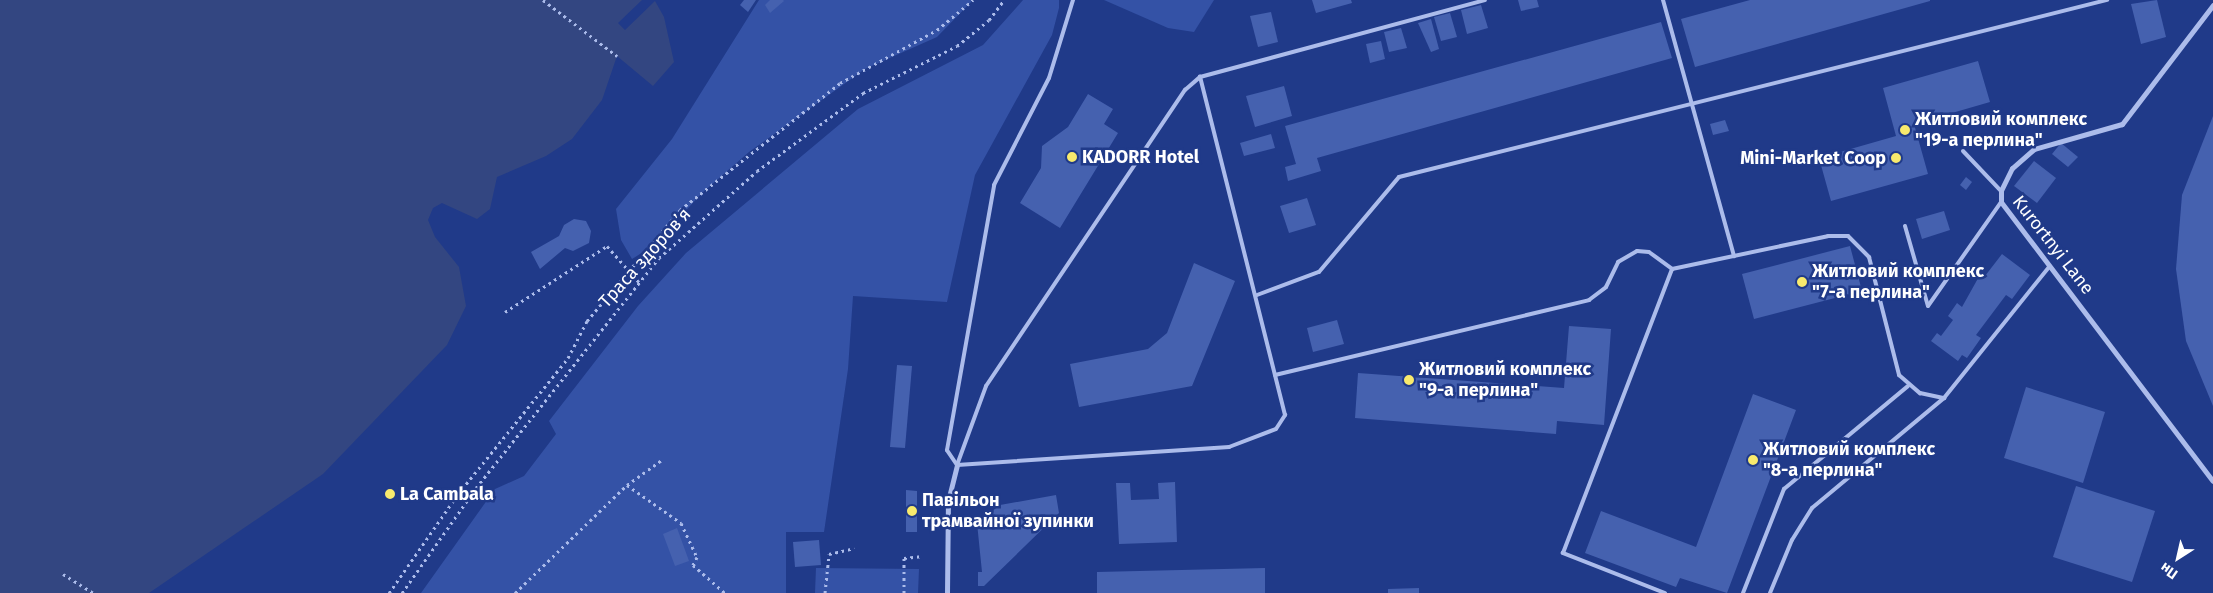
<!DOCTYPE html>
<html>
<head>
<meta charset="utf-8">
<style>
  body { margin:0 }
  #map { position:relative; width:2213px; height:593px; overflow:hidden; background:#203a89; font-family:"Fira Sans",sans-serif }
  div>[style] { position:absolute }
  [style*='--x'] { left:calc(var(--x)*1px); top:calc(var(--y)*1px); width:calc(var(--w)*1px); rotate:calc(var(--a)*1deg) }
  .green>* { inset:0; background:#3452a6 }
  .water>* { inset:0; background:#334681 }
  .building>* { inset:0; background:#4561af }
  .path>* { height:3px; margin-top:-1.5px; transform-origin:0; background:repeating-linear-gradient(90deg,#acbceb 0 2.5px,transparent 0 6.5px) }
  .service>* { height:4px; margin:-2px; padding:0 2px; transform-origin:2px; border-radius:2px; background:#acbceb }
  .minor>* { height:5px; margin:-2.5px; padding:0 2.5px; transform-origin:2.5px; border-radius:2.5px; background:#acbceb }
  .dots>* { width:14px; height:14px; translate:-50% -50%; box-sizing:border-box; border:2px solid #203a89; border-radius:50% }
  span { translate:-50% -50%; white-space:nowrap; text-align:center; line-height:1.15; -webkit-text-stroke:5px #203a89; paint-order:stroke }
  .poi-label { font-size:18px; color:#fff; font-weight:700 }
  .left { translate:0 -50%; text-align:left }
  .right { translate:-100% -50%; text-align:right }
  .street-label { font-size:18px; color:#fff }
  .north { position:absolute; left:2153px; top:533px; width:50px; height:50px; -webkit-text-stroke:4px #203a89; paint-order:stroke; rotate:215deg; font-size:14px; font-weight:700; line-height:20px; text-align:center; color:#fff }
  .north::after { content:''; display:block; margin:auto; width:18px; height:22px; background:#fff; clip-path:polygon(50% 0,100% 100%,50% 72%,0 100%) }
</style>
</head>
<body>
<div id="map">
  <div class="green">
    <i style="clip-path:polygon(759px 0,973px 0,937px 37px,865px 69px,749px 152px,702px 193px,653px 246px,632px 259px,621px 240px,616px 209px,672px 139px)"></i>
    <i style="clip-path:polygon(1023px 0,1059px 0,1059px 8px,1052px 35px,975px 175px,947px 302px,853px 296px,848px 369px,824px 532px,786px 532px,786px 593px,421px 593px,495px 489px,524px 476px,556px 434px,549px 421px,638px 306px,686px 253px,858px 109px,983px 45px)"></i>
    <i style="clip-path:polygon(1104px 0,1214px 0,1194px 32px,1168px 28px)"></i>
    <i style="clip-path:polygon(816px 568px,919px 569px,918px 593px,815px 593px)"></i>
  </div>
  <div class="water">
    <i style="clip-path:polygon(0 0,642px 0,618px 23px,625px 30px,655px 1px,664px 17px,674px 62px,653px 86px,617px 56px,602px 100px,572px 139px,546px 156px,497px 177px,490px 209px,477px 219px,442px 203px,433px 208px,428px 220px,435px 237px,459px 267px,466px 306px,447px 345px,323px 474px,149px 593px,0 593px)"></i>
  </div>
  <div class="building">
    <i style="clip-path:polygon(744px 0,756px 0,748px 12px,740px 5px)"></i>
    <i style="clip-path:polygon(770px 0,783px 0,784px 1px,770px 13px,765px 5px)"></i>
    <i style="clip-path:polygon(1312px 0,1351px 0,1352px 3px,1316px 13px)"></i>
    <i style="clip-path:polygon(1518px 0,1537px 0,1539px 7px,1521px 11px)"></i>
    <i style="clip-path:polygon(1750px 0,1930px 0,1930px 1px,1695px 67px,1681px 19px)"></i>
    <i style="clip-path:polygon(2157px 0,2166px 37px,2141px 44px,2131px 4px)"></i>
    <i style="clip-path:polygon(1481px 5px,1488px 28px,1467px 34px,1461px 10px)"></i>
    <i style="clip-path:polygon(1271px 12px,1278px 42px,1258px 47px,1250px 16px)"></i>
    <i style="clip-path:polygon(1450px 13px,1457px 37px,1441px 41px,1434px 17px)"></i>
    <i style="clip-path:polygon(1431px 19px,1439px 49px,1431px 52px,1418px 23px)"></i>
    <i style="clip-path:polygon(1661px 22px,1672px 58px,1317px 158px,1321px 171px,1288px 181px,1285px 167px,1296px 164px,1285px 126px)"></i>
    <i style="clip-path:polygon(1401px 28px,1407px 48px,1389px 52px,1384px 32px)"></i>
    <i style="clip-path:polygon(1381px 41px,1385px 59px,1370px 63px,1366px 44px)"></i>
    <i style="clip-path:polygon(1978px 61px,1990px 102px,1914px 124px,1928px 174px,1831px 201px,1819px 158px,1896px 136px,1883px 88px)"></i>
    <i style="clip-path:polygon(1284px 86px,1292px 116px,1255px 127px,1246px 96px)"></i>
    <i style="clip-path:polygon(1088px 94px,1113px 109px,1104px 124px,1118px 133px,1060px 228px,1020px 203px,1041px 168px,1042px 146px,1068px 127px)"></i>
    <i style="clip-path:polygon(2213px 116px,2213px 406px,2186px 341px,2176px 269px,2182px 195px)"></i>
    <i style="clip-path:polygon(1725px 120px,1729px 131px,1713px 135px,1710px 124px)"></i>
    <i style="clip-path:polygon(1271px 134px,1275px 148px,1244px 156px,1240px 143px)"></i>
    <i style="clip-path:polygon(2061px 143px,2078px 157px,2068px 167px,2052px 154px)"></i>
    <i style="clip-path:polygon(2034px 161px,2056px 178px,2037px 203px,2014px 186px)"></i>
    <i style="clip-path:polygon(1966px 177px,1972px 182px,1966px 190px,1960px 185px)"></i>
    <i style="clip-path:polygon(1307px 198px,1316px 225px,1289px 233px,1280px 206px)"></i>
    <i style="clip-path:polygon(1944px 211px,1950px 230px,1922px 239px,1916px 219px)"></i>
    <i style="clip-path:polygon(574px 219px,586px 221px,591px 231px,589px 243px,573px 251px,565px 248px,540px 269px,531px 252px,559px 236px,564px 225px)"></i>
    <i style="clip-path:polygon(1850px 246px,1862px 291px,1754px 319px,1742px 274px)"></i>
    <i style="clip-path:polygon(2002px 254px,2030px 275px,2012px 299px,2006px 295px,1976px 335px,1981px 338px,1967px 358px,1962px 355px,1958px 361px,1931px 341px,1937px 333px,1941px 336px,1953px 320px,1948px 316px,1957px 303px,1962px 307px,1981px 273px,1985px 276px)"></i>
    <i style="clip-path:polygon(1194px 263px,1235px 281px,1192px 386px,1079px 407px,1070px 364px,1148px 349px,1167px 333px)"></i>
    <i style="clip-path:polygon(1337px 320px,1344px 344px,1313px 352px,1307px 328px)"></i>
    <i style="clip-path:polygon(1569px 326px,1611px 329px,1604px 425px,1557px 421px,1556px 434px,1355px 418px,1358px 373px,1564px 388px)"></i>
    <i style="clip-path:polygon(897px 365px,912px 366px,905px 448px,890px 447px)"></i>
    <i style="clip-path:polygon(2026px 387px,2105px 412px,2083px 483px,2004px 458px)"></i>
    <i style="clip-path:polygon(1753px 394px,1796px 410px,1727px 593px,1680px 578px,1676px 587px,1585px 553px,1601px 511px,1696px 547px)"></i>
    <i style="clip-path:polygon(1175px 482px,1177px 542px,1119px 544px,1116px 483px,1130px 483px,1131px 500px,1159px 499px,1158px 483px)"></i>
    <i style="clip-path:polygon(2076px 486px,2155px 511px,2132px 582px,2053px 557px)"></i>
    <i style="clip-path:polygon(906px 490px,917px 491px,917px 532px,906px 532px)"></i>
    <i style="clip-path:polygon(1056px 495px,1059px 513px,984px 586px,978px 586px,978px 572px,982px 572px,977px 523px,1000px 505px)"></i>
    <i style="clip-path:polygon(677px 528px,689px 561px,675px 566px,663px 534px)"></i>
    <i style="clip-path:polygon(819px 540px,821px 565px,795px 567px,793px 542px)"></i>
    <i style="clip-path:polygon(1265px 568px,1265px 593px,1097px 593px,1097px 572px)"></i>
    <i style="clip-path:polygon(1419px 588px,1419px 593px,1388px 593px,1388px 589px)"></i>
  </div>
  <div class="path">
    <i style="--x:543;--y:0;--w:93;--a:37.1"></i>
    <i style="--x:505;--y:312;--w:121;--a:-32.9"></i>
    <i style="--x:607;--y:246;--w:48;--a:48.4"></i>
    <i style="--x:627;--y:485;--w:66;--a:35.1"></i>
    <i style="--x:681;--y:523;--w:38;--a:65"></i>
    <i style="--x:697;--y:557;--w:9;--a:117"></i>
    <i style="--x:693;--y:565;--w:43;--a:41.2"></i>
    <i style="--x:63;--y:574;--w:36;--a:32"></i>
    <i style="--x:389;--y:593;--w:121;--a:-55.1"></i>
    <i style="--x:458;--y:494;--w:175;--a:-51"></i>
    <i style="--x:568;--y:358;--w:42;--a:-62.8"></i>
    <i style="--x:587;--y:321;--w:145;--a:-50"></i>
    <i style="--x:680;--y:210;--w:204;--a:-38.4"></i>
    <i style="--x:840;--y:83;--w:111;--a:-28.7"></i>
    <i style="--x:937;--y:30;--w:47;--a:-39.8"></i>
    <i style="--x:402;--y:593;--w:128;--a:-54.8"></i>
    <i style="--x:476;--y:488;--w:294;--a:-51.5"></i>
    <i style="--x:659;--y:258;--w:131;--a:-41.6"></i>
    <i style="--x:757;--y:171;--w:132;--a:-36.3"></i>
    <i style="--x:863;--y:93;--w:105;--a:-26.6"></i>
    <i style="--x:957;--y:46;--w:41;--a:-39.1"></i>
    <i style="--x:989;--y:20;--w:25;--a:-53"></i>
    <i style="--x:515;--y:593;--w:156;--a:-44"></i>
    <i style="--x:627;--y:485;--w:44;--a:-35.8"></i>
    <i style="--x:825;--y:593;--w:39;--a:-84"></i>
    <i style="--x:829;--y:554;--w:26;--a:-13"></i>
    <i style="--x:904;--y:593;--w:35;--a:-90"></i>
    <i style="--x:904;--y:558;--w:19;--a:-6"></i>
  </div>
  <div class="service">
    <i style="--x:1663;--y:0;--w:266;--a:74.5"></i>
    <i style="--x:1963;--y:151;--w:55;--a:46.5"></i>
    <i style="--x:1905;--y:226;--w:83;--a:74"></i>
    <i style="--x:1928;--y:306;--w:127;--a:-54.9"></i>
    <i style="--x:1672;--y:269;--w:159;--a:-11.9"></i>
    <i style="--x:1828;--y:236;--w:20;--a:0"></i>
    <i style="--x:1848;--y:236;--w:30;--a:45"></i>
    <i style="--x:1869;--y:257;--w:122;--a:75.7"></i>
    <i style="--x:1899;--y:375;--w:28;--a:41"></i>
    <i style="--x:1920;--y:393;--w:25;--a:12"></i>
    <i style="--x:1257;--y:295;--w:66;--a:-20.4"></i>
    <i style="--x:1319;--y:272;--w:124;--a:-49.9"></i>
    <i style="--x:1399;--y:177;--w:730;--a:-14.04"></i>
    <i style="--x:1275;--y:375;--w:323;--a:-13.4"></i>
    <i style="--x:1589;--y:300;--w:21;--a:-37"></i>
    <i style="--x:1606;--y:287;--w:28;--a:-64"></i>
    <i style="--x:1618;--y:262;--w:22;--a:-30"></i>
    <i style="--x:1637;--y:251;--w:12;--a:5"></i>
    <i style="--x:1649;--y:252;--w:29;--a:36"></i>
    <i style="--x:957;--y:465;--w:84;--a:-69.8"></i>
    <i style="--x:986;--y:386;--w:357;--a:-56.1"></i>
    <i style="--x:1185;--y:90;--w:20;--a:-41"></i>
    <i style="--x:1200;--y:77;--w:295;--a:-15.1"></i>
    <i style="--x:957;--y:465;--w:273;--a:-3.8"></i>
    <i style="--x:1229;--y:447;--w:50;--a:-21"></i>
    <i style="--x:1276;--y:429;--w:17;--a:-57"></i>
    <i style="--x:1285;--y:415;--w:349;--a:-104.1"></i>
    <i style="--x:957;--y:465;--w:18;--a:-124"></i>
    <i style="--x:947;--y:450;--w:269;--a:-79.9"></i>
    <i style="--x:994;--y:185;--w:120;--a:-62.8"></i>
    <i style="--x:1049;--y:78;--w:82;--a:-72.9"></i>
    <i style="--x:1665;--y:593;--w:110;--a:-158.6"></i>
    <i style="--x:1563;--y:553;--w:304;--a:-69"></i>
    <i style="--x:1743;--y:593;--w:112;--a:-68.5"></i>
    <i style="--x:1784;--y:489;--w:161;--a:-39.7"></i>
    <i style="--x:1770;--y:593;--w:57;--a:-67.5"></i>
    <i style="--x:1792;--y:540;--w:38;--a:-58"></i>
    <i style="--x:1812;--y:508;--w:172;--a:-39.8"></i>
    <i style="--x:1944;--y:398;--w:168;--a:-51.3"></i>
  </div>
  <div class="minor">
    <i style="--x:2213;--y:5;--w:150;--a:127.4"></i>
    <i style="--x:2122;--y:124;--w:91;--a:164.1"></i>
    <i style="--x:2034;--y:149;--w:29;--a:139"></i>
    <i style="--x:2012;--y:168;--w:25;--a:116"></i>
    <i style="--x:2001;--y:191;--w:11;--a:90"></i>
    <i style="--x:2001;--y:202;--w:350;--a:52.8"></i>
    <i style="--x:947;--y:593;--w:92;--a:-89.4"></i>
    <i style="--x:948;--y:501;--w:37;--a:-76"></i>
  </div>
  <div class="dots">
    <i style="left:1905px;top:130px;background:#f8ea6d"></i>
    <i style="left:1072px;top:157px;background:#f8ea6d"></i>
    <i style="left:1896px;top:158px;background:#f8ea6d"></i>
    <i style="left:1802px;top:282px;background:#f8ea6d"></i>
    <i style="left:1409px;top:380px;background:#f8ea6d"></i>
    <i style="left:1753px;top:460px;background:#f8ea6d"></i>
    <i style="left:390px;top:494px;background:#f8ea6d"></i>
    <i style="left:912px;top:511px;background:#f8ea6d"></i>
  </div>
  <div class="poi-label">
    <span class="left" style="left:1915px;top:130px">Житловий комплекс<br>"19-а перлина"</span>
    <span class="left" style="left:1082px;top:157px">KADORR Hotel</span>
    <span class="right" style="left:1886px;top:158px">Mini-Market Coop</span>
    <span class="left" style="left:1812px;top:282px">Житловий комплекс<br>"7-а перлина"</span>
    <span class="left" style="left:1419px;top:380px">Житловий комплекс<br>"9-а перлина"</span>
    <span class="left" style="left:1763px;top:460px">Житловий комплекс<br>"8-а перлина"</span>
    <span class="left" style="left:400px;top:494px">La Cambala</span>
    <span class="left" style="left:922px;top:511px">Павільон<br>трамвайної зупинки</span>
  </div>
  <div class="street-label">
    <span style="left:2053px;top:245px;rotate:52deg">Kurortnyi Lane</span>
    <span style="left:645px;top:258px;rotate:-48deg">Траса здоров’я</span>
  </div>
  <div class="north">Пн</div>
</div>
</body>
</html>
